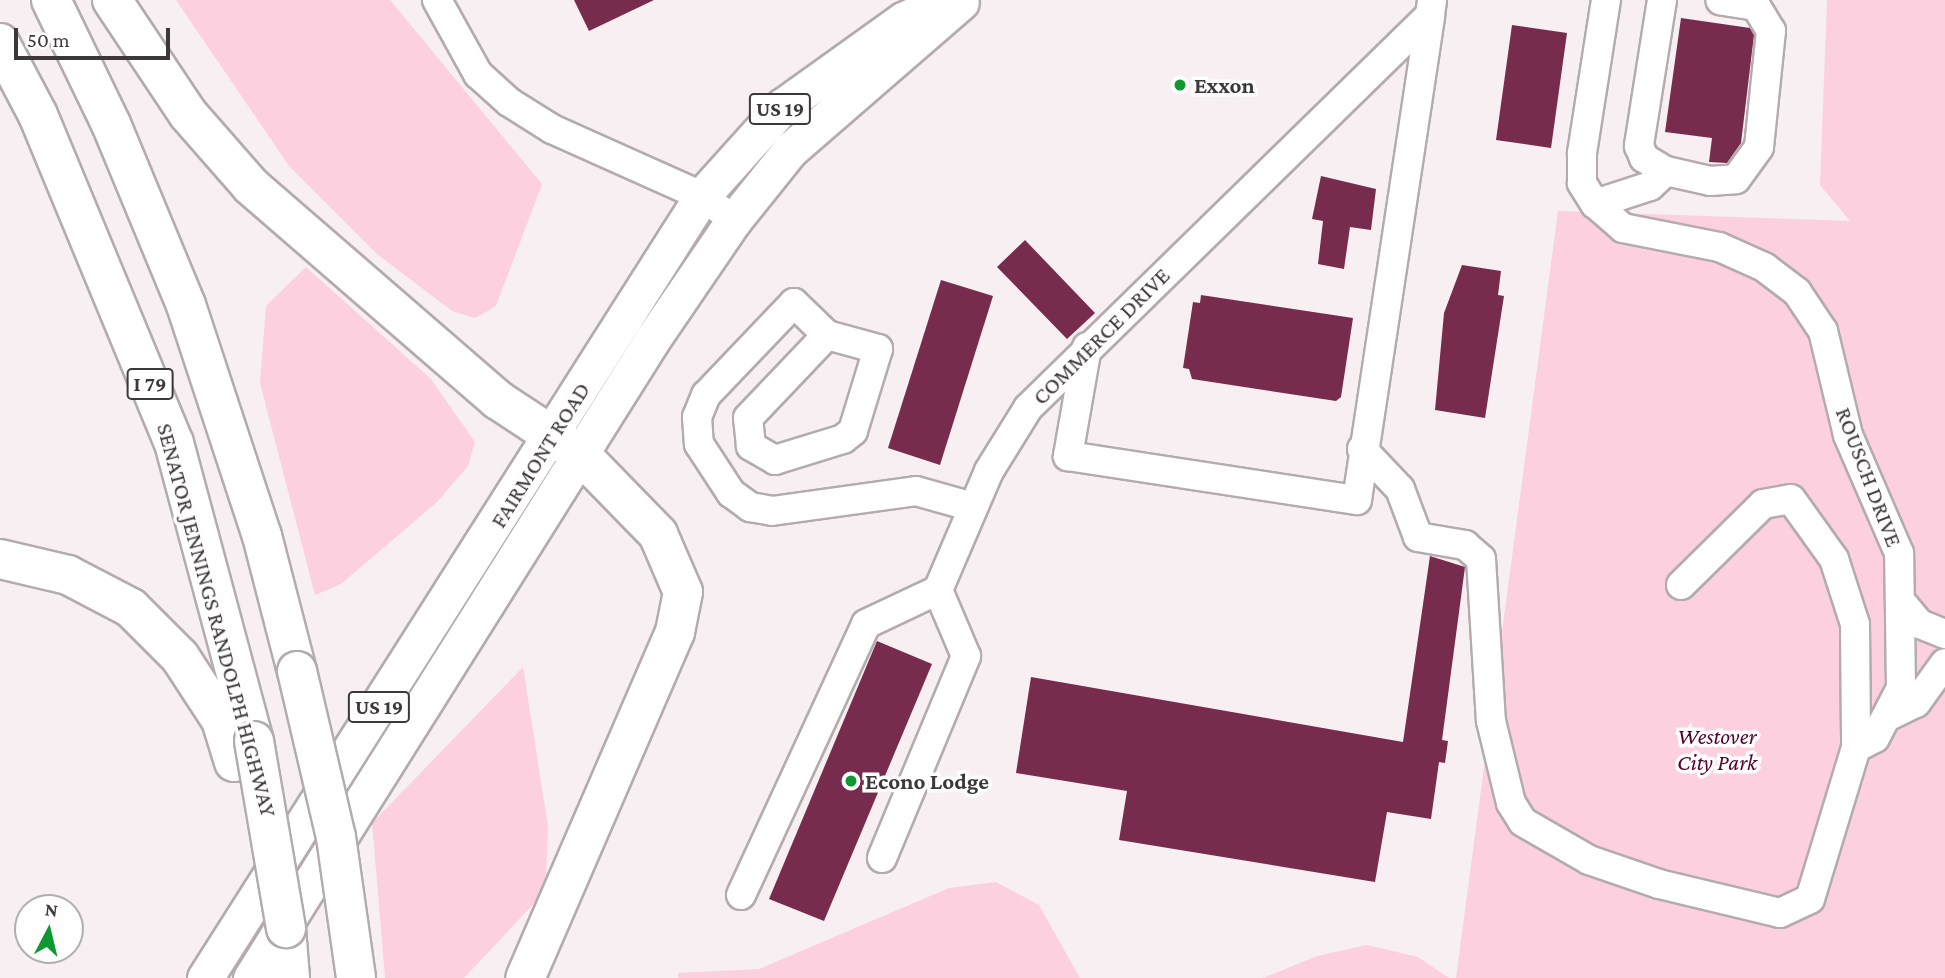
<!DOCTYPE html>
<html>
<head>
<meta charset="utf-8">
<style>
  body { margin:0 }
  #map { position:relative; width:1945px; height:978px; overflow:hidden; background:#f7eff1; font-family:"Crimson Pro",serif }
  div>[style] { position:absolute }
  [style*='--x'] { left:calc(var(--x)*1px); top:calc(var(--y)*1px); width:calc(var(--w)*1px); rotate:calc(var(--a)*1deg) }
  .green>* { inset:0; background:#fdd0df }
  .building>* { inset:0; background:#772c4d }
  .roads { filter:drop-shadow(2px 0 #b3abae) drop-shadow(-2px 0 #b3abae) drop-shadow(0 2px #b3abae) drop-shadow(0 -2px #b3abae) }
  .minor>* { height:28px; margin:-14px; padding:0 14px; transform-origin:14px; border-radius:14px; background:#fff }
  .major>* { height:35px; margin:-17.5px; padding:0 17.5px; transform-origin:17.5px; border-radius:17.5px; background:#fff }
  .highway>* { height:38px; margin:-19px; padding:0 19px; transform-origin:19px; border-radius:19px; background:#fff }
  .bridges { filter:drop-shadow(2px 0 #b3abae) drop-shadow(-2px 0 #b3abae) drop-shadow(0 2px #b3abae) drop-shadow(0 -2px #b3abae) }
  .highway-bridge>* { height:38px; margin:-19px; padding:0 19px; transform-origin:19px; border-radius:19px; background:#fff }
  .dots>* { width:19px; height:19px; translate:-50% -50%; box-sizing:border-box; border:4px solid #fefefe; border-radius:50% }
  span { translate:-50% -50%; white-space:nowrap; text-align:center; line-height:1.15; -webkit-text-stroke:7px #fefefe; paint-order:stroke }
  .shield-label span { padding:2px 5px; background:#fefefe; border:2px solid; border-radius:5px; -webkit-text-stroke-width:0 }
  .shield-label { font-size:21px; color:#3c3839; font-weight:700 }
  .poi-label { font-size:23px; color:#3c3839; font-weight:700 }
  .left { translate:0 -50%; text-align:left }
  .street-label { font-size:23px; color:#3c3839 }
  .park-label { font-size:23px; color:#52032d; font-style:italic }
  .north { position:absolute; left:14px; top:894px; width:70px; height:70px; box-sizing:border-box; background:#fefefe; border:2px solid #b0afaf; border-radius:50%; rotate:7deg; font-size:19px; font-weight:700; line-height:28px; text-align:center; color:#3c3839 }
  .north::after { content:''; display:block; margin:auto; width:24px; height:32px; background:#0d9930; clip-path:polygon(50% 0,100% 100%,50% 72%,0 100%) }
  .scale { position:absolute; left:14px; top:28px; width:156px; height:32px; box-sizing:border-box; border:4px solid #3c3839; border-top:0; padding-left:9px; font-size:21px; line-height:24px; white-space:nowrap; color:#3c3839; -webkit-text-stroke:5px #fefefe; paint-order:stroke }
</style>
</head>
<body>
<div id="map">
  <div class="green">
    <i style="clip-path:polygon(176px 0,390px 0,542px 184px,496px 306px,475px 318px,452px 311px,377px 254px,289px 166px)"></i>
    <i style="clip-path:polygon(1827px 0,1945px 0,1945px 978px,1456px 978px,1558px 211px,1850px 221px,1820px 185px)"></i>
    <i style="clip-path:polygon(306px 267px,431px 379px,475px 442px,468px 466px,437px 502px,341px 584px,315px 595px,260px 383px,266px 306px)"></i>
    <i style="clip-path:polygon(523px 667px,548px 827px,546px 876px,538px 899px,464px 978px,385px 978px,372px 823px)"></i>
    <i style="clip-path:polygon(996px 882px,1039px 905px,1080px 978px,678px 978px,678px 973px,759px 969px,949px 888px)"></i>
    <i style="clip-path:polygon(1367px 945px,1418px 957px,1449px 978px,1263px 978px,1317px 956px)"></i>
  </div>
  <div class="building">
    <i style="clip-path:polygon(574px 0,654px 0,589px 31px)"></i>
    <i style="clip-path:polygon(1681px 18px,1750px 28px,1754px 35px,1741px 143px,1727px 163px,1709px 162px,1712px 138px,1665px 132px)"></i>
    <i style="clip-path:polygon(1512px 25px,1567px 33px,1551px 148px,1496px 140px)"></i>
    <i style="clip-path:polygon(1321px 176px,1376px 189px,1371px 230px,1350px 227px,1344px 269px,1318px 264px,1323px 221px,1312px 219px)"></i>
    <i style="clip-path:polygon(1025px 240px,1095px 313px,1067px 339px,997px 267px)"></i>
    <i style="clip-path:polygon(1462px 265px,1501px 271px,1498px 295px,1504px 296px,1485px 418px,1435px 410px,1444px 313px)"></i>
    <i style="clip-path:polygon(941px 280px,993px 296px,940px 465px,888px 448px)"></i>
    <i style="clip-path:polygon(1201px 295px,1353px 318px,1341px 397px,1336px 401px,1192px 379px,1189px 369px,1183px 368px,1193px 302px,1200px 303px)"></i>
    <i style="clip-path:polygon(1430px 556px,1465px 567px,1442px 740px,1448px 741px,1445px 763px,1439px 762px,1431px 819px,1387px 812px,1375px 882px,1119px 840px,1127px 791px,1016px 773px,1031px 677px,1403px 742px)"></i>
    <i style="clip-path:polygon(877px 641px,932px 664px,824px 921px,769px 899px)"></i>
  </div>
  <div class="roads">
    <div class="minor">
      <i style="--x:437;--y:0;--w:85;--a:61"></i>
      <i style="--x:478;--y:74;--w:42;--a:42.1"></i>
      <i style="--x:509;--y:102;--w:51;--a:32.1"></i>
      <i style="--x:552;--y:129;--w:164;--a:24.1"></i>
      <i style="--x:702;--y:196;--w:40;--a:37"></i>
      <i style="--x:1662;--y:0;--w:148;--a:99"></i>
      <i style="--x:1639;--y:146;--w:13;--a:67"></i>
      <i style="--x:1644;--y:158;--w:26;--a:31"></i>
      <i style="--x:1666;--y:171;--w:45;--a:12.8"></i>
      <i style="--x:1710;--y:181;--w:26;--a:-4"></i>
      <i style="--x:1736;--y:179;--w:39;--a:-54"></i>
      <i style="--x:1759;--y:147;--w:117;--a:-84.1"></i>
      <i style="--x:1771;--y:31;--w:29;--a:-121"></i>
      <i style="--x:1756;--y:6;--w:36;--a:-171"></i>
      <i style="--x:1595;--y:204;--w:58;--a:-18.1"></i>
      <i style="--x:1650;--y:186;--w:22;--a:-43"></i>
      <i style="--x:827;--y:335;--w:53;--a:15.4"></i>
      <i style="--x:878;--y:349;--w:86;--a:107"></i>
      <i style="--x:853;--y:431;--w:13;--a:141"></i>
      <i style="--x:843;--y:439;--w:71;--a:162.8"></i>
      <i style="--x:775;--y:460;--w:28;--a:-150"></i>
      <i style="--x:751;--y:446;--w:28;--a:-96"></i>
      <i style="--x:748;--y:418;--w:115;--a:-46.4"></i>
      <i style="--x:827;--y:335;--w:46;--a:-135.9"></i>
      <i style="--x:794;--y:303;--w:127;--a:133.7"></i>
      <i style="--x:706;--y:395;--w:24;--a:112"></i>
      <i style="--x:697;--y:417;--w:27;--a:86"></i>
      <i style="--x:699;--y:444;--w:59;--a:56.9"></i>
      <i style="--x:731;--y:493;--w:24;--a:36"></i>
      <i style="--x:750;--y:507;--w:22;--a:10"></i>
      <i style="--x:772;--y:511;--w:145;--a:-7.9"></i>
      <i style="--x:916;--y:491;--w:59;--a:15.7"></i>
      <i style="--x:1087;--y:347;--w:111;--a:99.9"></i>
      <i style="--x:1068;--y:456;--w:292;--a:8.7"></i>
      <i style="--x:1357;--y:500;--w:490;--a:-81.4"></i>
      <i style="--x:1362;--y:449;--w:55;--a:46.5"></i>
      <i style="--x:1400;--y:489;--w:51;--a:69.4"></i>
      <i style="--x:1418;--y:537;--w:48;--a:9.7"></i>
      <i style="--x:1465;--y:545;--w:21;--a:41"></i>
      <i style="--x:1481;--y:559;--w:162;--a:86.5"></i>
      <i style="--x:1491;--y:721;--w:84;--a:76.3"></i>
      <i style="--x:1511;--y:803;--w:22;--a:58"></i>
      <i style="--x:1523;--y:822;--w:76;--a:29.9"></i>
      <i style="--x:1589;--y:860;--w:74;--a:18.9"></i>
      <i style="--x:1659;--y:884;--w:124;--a:13.5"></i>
      <i style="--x:1780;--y:913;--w:33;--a:-25"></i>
      <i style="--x:1810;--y:899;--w:158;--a:-73.1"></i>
      <i style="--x:1856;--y:748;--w:21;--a:-28"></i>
      <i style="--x:1875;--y:738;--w:56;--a:-62.5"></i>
      <i style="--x:1901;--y:688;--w:135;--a:-90.8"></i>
      <i style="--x:1899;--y:553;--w:129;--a:-113.4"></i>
      <i style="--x:1848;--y:435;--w:107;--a:-103.5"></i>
      <i style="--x:1823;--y:331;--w:47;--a:-123.7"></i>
      <i style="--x:1797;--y:292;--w:41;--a:-142.9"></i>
      <i style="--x:1764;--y:267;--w:49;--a:-156"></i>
      <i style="--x:1719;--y:247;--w:98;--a:-168.8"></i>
      <i style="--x:1623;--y:228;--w:37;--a:-139"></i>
      <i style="--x:1595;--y:204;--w:25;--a:-122"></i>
      <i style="--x:1582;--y:183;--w:30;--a:-90"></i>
      <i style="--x:1582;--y:153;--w:155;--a:-81.1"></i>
      <i style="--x:1681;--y:585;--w:115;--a:-44.6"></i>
      <i style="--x:1763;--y:504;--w:28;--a:-10"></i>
      <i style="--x:1791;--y:499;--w:74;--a:54.4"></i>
      <i style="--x:1834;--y:559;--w:68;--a:72.1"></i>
      <i style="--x:1855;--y:624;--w:124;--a:89.5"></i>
      <i style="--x:1903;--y:604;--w:26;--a:50"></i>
      <i style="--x:1920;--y:624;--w:27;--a:22"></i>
      <i style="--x:1891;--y:715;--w:28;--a:-26"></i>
      <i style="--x:1916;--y:703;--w:49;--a:-54.1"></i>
      <i style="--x:882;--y:858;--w:219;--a:-67.4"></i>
      <i style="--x:966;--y:656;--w:72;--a:-113"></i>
      <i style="--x:741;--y:895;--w:298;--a:-65.2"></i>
      <i style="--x:866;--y:624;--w:80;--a:-25.3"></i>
      <i style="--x:938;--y:590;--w:129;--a:-66.8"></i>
      <i style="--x:989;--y:471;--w:74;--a:-58.2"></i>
      <i style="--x:1028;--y:408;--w:562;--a:-44.35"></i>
      <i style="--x:1430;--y:15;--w:15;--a:-82"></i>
    </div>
    <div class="major">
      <i style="--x:205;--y:978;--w:927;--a:-57.56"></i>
      <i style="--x:702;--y:196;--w:121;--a:-48"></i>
      <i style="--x:783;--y:106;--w:148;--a:-35.6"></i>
      <i style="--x:903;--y:20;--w:47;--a:-25.5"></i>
      <i style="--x:251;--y:978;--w:754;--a:-57.85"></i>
      <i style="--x:652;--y:340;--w:145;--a:-55.7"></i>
      <i style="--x:734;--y:220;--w:90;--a:-51.3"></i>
      <i style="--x:790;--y:150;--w:226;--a:-40.9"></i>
    </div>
    <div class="highway">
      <i style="--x:51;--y:0;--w:138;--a:64.2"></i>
      <i style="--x:111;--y:124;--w:196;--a:67.5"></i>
      <i style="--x:186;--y:305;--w:243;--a:71.8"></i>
      <i style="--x:262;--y:536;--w:139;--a:75.5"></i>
      <i style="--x:112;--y:0;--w:137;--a:56.3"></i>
      <i style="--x:188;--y:114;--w:96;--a:48.8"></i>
      <i style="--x:251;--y:186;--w:327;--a:40.9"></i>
      <i style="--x:498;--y:400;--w:98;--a:33.4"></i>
      <i style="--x:580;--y:454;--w:112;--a:45.7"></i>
      <i style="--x:658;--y:534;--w:63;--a:66.7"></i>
      <i style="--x:683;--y:592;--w:41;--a:101.3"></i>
      <i style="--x:675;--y:632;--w:377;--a:113.4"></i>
      <i style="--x:0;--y:43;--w:81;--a:62.2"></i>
      <i style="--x:38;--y:115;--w:355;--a:67.5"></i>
      <i style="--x:174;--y:443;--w:309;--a:75"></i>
      <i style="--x:0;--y:559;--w:70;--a:13.2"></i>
      <i style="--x:68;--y:575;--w:71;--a:27.6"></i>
      <i style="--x:131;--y:608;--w:69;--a:45"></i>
      <i style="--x:180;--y:657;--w:75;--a:56.9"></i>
      <i style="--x:221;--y:720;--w:44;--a:72.8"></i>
      <i style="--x:286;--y:928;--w:50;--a:85.4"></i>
    </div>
  </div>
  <div class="bridges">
    <div class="highway-bridge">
      <i style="--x:297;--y:671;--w:171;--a:76.8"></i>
      <i style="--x:336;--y:837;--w:142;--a:81.9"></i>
      <i style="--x:254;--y:741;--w:190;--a:80.3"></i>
    </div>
  </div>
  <div class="dots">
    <i style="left:1180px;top:85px;background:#0d9930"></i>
    <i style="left:851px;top:781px;background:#0d9930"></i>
  </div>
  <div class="shield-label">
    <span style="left:780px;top:109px">US 19</span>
    <span style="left:150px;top:384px">I 79</span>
    <span style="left:379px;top:707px">US 19</span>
  </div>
  <div class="poi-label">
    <span class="left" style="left:1194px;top:85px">Exxon</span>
    <span class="left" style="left:865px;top:781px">Econo Lodge</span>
  </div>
  <div class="street-label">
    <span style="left:1101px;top:336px;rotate:-45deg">COMMERCE DRIVE</span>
    <span style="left:540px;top:455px;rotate:-58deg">FAIRMONT ROAD</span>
    <span style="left:1869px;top:477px;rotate:69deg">ROUSCH DRIVE</span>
    <span style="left:217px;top:620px;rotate:75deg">SENATOR JENNINGS RANDOLPH HIGHWAY</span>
  </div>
  <div class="park-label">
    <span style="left:1717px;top:749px">Westover<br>City Park</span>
  </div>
  <div class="north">N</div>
  <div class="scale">50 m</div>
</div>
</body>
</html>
